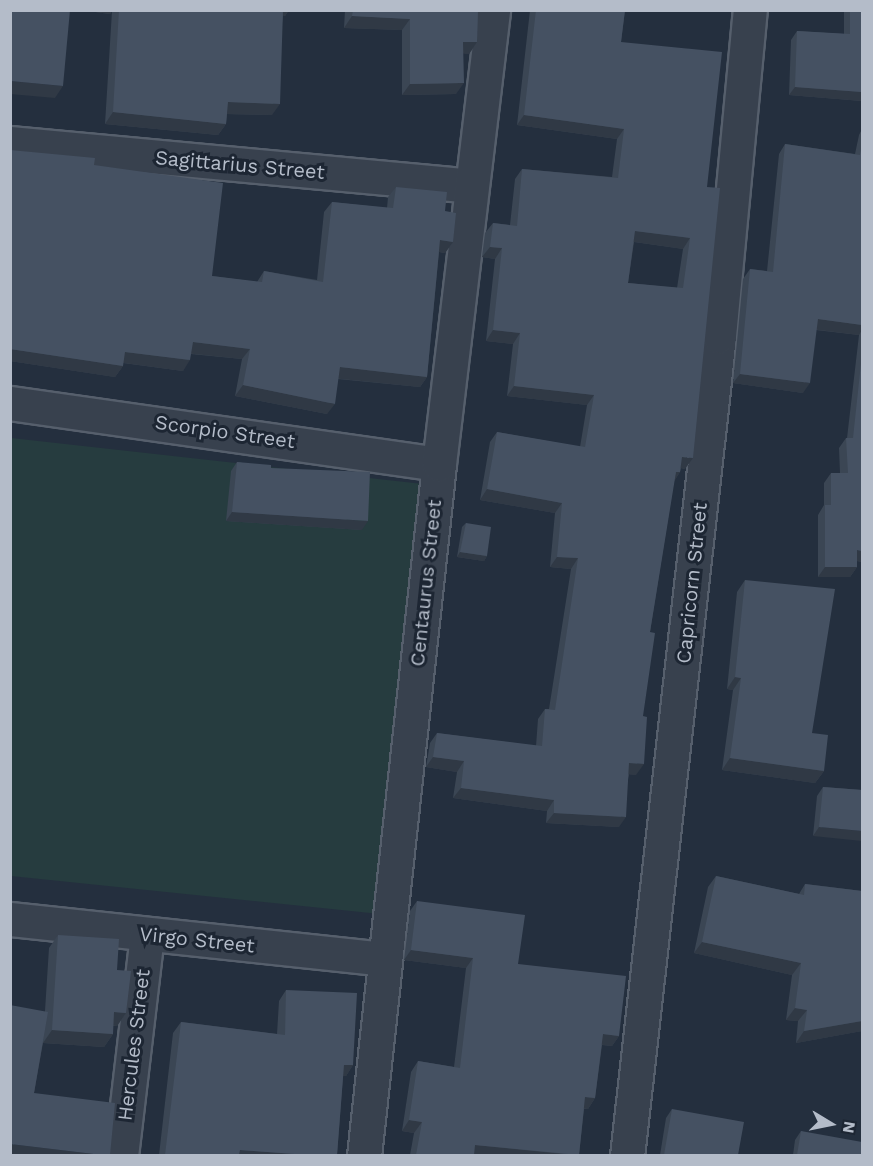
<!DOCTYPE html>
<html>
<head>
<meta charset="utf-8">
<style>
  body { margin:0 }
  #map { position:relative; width:873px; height:1166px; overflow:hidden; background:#242f3e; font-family:"Work Sans",sans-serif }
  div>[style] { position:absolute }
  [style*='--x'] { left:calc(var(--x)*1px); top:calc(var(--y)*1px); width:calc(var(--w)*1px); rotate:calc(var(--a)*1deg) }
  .green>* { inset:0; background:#263c3f }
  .roads { filter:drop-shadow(2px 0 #565f6c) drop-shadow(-2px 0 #565f6c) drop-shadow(0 2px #565f6c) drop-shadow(0 -2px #565f6c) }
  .street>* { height:33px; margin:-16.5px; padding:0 16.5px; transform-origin:16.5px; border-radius:16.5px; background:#38414e }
  .wall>* { inset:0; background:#3b4654 }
  .shaded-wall>* { inset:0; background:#303945 }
  .building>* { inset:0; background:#455162 }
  span { translate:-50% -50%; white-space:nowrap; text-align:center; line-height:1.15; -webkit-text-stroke:6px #1d2633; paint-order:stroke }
  .street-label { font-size:20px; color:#b4bcc9 }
  .frame { position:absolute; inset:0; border:12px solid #b4bcc9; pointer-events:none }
  .north { position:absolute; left:801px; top:1094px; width:60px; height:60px; -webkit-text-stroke:4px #1d2633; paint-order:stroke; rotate:100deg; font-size:16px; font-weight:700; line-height:24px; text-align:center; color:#b4bcc9 }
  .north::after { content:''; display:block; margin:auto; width:21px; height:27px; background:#b4bcc9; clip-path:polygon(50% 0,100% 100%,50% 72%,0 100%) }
</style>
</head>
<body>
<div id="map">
  <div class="green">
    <i style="clip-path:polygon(11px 438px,423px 484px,380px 914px,11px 876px)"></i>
  </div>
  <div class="roads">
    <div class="street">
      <i style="--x:10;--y:143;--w:462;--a:5.3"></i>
      <i style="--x:10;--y:403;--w:433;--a:8.1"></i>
      <i style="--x:10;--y:919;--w:376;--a:6.1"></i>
      <i style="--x:121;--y:1156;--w:223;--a:-83.3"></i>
      <i style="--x:364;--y:1156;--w:696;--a:-83.81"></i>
      <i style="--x:439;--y:464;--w:457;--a:-83.2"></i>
      <i style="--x:627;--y:1156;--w:825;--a:-83.6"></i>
      <i style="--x:719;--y:336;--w:327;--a:-84.6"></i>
    </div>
  </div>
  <div class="wall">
    <i style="clip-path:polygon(81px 10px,289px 10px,285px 16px,283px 15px,272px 115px,227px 114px,226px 124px,218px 135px,105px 124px,112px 11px,110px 14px)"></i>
    <i style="clip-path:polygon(345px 10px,478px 10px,477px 42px,469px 54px,463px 53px,456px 94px,402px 95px,402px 30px,344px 28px)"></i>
    <i style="clip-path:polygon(evenodd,530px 10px,625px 10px,621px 42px,707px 187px,685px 469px,681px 468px,680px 472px,674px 481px,650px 632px,636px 775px,629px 774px,619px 827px,546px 823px,547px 811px,453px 798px,457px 772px,426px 767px,430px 743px,437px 733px,536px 746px,538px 719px,545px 709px,549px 709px,571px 569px,550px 567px,555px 513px,480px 500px,490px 442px,497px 432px,580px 447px,587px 405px,507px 396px,513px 344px,486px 341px,495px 259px,482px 257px,485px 233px,493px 223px,510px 225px,515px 179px,522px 169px,612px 177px,617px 139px,517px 125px,530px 10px,634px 242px,683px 249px,677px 288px,628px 283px,634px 242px)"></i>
    <i style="clip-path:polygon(844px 10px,862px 10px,862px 101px,789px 95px,791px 40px,797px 31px,844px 34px)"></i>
    <i style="clip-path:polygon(862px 129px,862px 562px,857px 561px,857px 567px,850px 577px,818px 577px,818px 515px,824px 505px,824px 483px,831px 473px,840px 473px,839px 448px,846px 438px,847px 438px,859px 335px,816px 330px,803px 393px,733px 383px,743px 279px,750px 269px,767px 271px,779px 154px,785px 144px,855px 154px,859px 135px)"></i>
    <i style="clip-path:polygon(10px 150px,94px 165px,212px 276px,257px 282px,264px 271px,317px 280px,324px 212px,332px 202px,387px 208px,388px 197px,396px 187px,445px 211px,453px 242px,445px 253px,439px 252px,427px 377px,420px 387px,338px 379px,327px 414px,235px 396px,242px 359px,191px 354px,183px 371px,123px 363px,123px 366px,115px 377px,10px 361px)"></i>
    <i style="clip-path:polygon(237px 462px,271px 468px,362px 530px,226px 521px,231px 471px)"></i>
    <i style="clip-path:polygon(466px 523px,487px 556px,484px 561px,457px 557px,462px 527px)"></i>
    <i style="clip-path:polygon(745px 580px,812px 733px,824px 771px,815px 783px,722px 770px,733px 690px,727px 689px,737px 592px)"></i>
    <i style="clip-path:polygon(823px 787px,862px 790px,813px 836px,817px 796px)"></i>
    <i style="clip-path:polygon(716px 876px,799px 894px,805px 884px,862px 891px,862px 1031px,796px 1043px,798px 1021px,786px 1020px,792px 975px,694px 953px,708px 887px)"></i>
    <i style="clip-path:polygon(417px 901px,518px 964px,619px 1036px,612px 1046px,602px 1045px,595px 1098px,588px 1109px,584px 1109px,579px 1155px,410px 1155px,414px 1133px,402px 1131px,411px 1072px,418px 1061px,454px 1067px,466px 968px,404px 960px,410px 911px)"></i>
    <i style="clip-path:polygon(58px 935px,117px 970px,126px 1013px,117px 1026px,113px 1026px,113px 1034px,104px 1047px,43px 1043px,44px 1037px,34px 1093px,10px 1155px,45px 1011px,49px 948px)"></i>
    <i style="clip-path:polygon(286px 990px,353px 1065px,346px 1076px,343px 1076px,337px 1155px,159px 1155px,173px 1033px,181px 1022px,277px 1034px,279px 1001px)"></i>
    <i style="clip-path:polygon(672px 1109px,738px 1155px,660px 1155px,666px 1118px)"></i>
    <i style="clip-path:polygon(801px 1131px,862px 1155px,793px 1155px,795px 1140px)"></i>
  </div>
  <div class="shaded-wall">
    <i style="clip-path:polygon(81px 10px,112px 10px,110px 14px)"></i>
    <i style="clip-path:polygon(278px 10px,289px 10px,285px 16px,276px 14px)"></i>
    <i style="clip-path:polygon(352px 16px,410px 19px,402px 30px,344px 28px)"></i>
    <i style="clip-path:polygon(463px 42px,477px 42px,469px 54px,455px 53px)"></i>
    <i style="clip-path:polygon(10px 81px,63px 86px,55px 98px,10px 94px)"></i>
    <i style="clip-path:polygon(464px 83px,456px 94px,402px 95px,410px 84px)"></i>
    <i style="clip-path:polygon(795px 87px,862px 92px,862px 101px,789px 95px)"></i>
    <i style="clip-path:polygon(228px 102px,280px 104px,272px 115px,220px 114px)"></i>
    <i style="clip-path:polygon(113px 112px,226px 124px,218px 135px,105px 124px)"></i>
    <i style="clip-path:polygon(524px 115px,624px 129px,617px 139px,517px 125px)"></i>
    <i style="clip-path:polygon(635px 231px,690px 238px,683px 249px,628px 241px)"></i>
    <i style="clip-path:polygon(440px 240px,453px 242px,445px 253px,433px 251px)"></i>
    <i style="clip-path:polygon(490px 247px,502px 248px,495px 259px,482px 257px)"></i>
    <i style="clip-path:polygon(818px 319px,862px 325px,862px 330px,859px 335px,811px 329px)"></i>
    <i style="clip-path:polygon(493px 330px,520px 333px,513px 344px,486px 341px)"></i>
    <i style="clip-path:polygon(193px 342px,250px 349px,242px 359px,185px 353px)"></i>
    <i style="clip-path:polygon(10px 349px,123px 366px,115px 377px,10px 361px)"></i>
    <i style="clip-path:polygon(125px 352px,190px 360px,183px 371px,117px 362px)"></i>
    <i style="clip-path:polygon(340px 367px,427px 377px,420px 387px,332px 378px)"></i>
    <i style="clip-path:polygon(740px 374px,810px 383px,803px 393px,733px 383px)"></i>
    <i style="clip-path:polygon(243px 385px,335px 404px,327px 414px,235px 396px)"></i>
    <i style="clip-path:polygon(514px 386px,594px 395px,587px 405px,507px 396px)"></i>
    <i style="clip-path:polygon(682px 457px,693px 458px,685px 469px,675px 467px)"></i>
    <i style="clip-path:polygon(676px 472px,680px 472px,673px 483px)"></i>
    <i style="clip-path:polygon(487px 489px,562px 503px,555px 513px,480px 500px)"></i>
    <i style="clip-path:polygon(232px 512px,368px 521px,362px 530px,226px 521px)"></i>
    <i style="clip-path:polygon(857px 550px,862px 551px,862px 562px,850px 560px)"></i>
    <i style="clip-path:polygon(460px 552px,487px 556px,484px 561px,457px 557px)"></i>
    <i style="clip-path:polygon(557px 557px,578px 558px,571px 569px,550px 567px)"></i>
    <i style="clip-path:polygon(825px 567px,857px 567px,850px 577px,818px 577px)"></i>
    <i style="clip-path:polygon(735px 677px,741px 678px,733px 690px,727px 689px)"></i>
    <i style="clip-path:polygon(433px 757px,464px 761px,457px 772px,426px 767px)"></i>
    <i style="clip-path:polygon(730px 758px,824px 771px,815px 783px,722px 770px)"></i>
    <i style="clip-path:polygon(629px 763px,644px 764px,636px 775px,622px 774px)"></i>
    <i style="clip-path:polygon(461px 788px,554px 800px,547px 811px,453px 798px)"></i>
    <i style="clip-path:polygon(554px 813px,626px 817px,619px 827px,546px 823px)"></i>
    <i style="clip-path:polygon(819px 827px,862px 831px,862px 841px,813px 836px)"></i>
    <i style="clip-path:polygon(702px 942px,801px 963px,792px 975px,694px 953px)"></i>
    <i style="clip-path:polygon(411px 950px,473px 958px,466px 968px,404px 960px)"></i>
    <i style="clip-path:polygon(795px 1008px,807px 1010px,798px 1021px,786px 1020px)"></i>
    <i style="clip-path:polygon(114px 1012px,126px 1013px,117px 1026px,106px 1025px)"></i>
    <i style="clip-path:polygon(862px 1021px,862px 1031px,796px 1043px,804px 1031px)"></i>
    <i style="clip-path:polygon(52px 1030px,113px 1034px,104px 1047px,43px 1043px)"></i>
    <i style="clip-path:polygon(603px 1034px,619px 1036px,612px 1046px,596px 1044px)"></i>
    <i style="clip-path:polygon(344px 1065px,353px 1065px,346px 1076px,336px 1076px)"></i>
    <i style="clip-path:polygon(585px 1097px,595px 1098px,588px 1109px,578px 1108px)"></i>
    <i style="clip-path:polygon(409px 1120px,422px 1122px,414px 1133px,402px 1131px)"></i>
    <i style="clip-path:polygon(10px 1144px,102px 1155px,10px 1155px)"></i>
    <i style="clip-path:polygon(475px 1145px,573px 1155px,471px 1155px)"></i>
    <i style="clip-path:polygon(240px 1150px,308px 1155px,236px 1155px)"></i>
  </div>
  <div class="building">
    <i style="clip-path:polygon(10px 10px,70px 10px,63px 86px,10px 81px)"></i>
    <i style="clip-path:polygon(119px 10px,283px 10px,280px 104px,228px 102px,226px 124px,113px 112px)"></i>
    <i style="clip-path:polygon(353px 10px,478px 10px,477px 42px,463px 42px,464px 83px,410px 84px,410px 19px,352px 16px)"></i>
    <i style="clip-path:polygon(evenodd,536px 10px,625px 10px,621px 42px,722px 52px,707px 187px,720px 188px,693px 458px,682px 457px,680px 472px,676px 472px,650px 632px,655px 633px,643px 716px,647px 717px,644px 764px,629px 763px,626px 817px,554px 813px,554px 800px,461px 788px,464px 761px,433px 757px,437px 733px,542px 746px,545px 709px,555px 710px,578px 558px,557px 557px,562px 503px,487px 489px,497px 432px,585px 447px,594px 395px,514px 386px,520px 333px,493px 330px,502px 248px,490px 247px,493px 223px,517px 226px,522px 169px,618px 178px,624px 129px,524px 115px,536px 10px,635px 231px,690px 238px,683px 288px,628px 283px,635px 231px)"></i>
    <i style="clip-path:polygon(850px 10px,862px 10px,862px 92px,795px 87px,797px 31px,850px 34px)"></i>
    <i style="clip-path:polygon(862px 143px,862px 325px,818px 319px,810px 383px,740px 374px,750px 269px,773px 272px,785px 144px,860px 155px)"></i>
    <i style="clip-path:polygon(10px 150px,95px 158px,94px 165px,223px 183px,212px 276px,262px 282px,264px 271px,323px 282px,332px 202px,393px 208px,396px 187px,447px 192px,445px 211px,456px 213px,453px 242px,440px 240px,427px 377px,340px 367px,335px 404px,243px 385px,250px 349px,193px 342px,190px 360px,125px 352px,123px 366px,10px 349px)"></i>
    <i style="clip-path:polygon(862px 354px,862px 551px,857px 550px,857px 567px,825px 567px,825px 505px,831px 505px,831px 473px,848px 473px,846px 438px,853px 438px)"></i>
    <i style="clip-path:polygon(237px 462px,271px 465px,271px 468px,370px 472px,368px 521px,232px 512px)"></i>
    <i style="clip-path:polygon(466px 523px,491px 527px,487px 556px,460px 552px)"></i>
    <i style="clip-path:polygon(745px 580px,835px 589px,812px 733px,828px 735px,824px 771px,730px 758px,741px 678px,735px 677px)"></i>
    <i style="clip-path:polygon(823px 787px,862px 790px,862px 831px,819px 827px)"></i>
    <i style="clip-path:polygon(716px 876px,804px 895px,805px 884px,862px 891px,862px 1021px,804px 1031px,807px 1010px,795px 1008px,801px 963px,702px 942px)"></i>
    <i style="clip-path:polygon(417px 901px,525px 915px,518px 964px,626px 976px,619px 1036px,603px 1034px,595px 1098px,585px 1097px,579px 1155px,475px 1145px,474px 1155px,416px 1155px,422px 1122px,409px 1120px,418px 1061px,460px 1068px,473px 958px,411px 950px)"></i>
    <i style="clip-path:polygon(58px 935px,119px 939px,117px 970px,131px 971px,126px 1013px,114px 1012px,113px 1034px,52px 1030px)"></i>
    <i style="clip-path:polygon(286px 990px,357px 993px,353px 1065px,344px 1065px,337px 1155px,308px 1155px,240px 1150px,239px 1155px,165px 1155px,181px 1022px,285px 1035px)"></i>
    <i style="clip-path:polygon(10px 1005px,48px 1012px,34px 1093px,115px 1103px,110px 1155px,102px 1155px,10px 1144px)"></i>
    <i style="clip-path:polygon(672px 1109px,744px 1122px,738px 1155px,664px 1155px)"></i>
    <i style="clip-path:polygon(801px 1131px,862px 1142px,862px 1155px,797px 1155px)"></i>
  </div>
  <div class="street-label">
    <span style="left:240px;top:165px;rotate:5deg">Sagittarius Street</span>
    <span style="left:225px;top:432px;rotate:8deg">Scorpio Street</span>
    <span style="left:426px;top:583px;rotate:-84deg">Centaurus Street</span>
    <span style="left:692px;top:583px;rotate:-84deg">Capricorn Street</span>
    <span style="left:197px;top:940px;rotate:6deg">Virgo Street</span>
    <span style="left:134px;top:1045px;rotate:-83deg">Hercules Street</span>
  </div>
  <div class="frame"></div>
  <div class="north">N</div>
</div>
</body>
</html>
